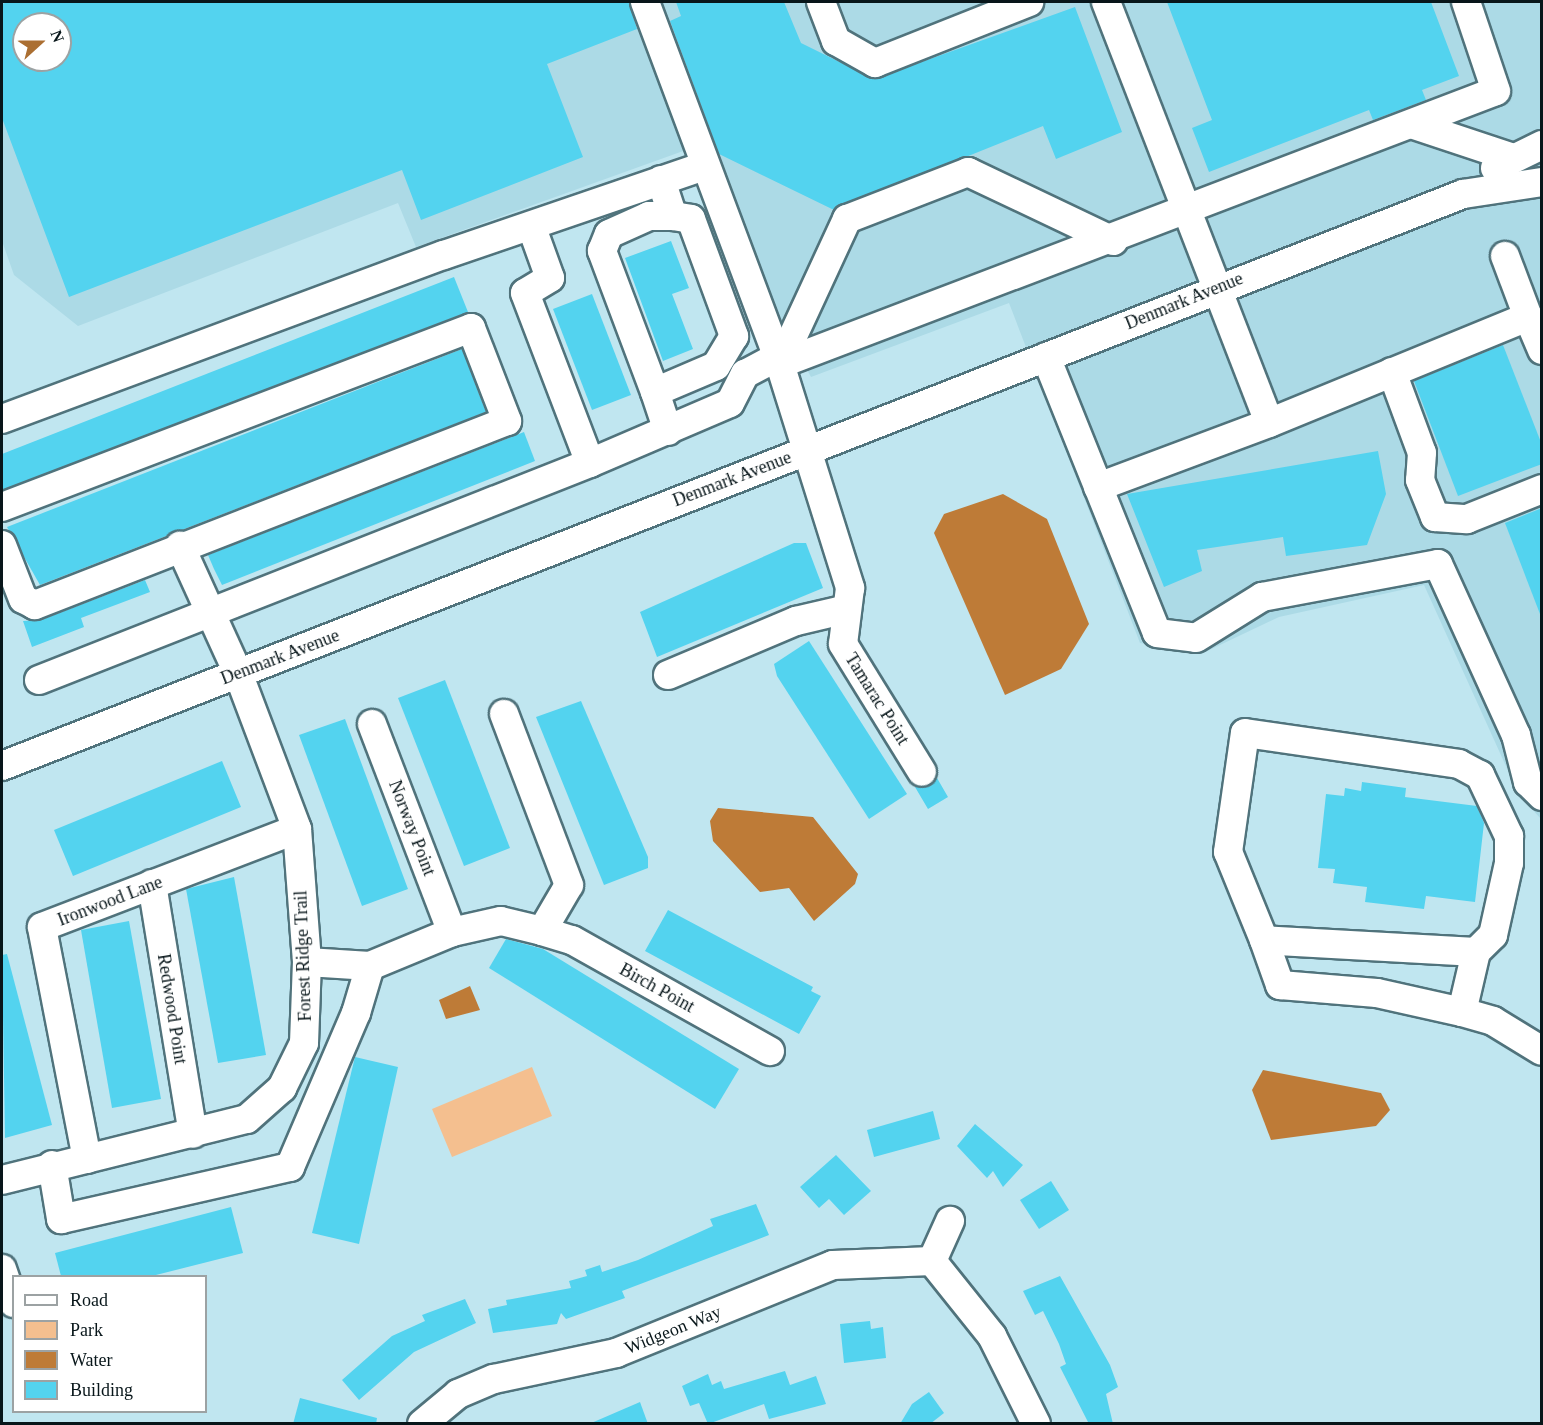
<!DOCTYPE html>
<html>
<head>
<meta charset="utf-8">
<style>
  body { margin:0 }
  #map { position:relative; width:1543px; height:1425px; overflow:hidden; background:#c0e6f0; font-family:Georgia,serif }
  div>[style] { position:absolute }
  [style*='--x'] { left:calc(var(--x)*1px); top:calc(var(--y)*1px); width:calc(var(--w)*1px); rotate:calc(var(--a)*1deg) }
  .built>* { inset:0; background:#acdae6 }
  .green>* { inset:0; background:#f4bf8f }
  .water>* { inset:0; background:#be7b37 }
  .building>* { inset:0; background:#53d3ef }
  .roads { filter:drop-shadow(2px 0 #50737c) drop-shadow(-2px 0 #50737c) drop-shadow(0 2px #50737c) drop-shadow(0 -2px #50737c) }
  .minor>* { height:28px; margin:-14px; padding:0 14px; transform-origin:14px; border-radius:14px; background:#fff }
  span { translate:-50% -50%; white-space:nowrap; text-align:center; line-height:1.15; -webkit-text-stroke:4.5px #fff; paint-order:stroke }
  .street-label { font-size:18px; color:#08161a }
  .frame { position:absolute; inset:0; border:3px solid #08161a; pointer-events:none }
  .legend { position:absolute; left:12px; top:1275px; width:195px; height:138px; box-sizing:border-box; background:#fff; border:2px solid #9ca2a3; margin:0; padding:8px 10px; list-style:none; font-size:18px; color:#08161a }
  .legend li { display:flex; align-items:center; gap:12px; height:30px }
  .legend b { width:30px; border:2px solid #9ca2a3 }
  .north { position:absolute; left:12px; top:12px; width:60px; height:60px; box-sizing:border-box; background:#fff; border:2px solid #9ca2a3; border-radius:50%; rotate:69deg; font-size:16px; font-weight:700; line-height:24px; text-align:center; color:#08161a }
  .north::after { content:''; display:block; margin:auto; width:21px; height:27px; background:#ab6f32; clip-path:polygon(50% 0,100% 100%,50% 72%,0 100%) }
</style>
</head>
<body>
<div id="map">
  <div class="built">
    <i style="clip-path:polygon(evenodd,2px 2px,1541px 2px,1541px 819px,1519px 795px,1424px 585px,1279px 617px,1201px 654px,1140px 643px,1009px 303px,811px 377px,686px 150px,416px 247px,398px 203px,78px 326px,14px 275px,2px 241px,2px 2px,24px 24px,60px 24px,60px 60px,24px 60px,24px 24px)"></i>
  </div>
  <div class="green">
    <i style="clip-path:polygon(532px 1067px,552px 1116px,452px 1157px,432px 1109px)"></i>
  </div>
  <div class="water">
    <i style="clip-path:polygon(1003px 494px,1047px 519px,1089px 624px,1061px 669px,1005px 695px,934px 533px,944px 514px)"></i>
    <i style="clip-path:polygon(718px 808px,813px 817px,858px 874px,855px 884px,814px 921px,789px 888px,760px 892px,713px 841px,710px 821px)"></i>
    <i style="clip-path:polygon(470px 986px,480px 1010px,446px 1019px,439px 1000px)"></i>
    <i style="clip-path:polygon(1263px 1070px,1381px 1093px,1390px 1110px,1376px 1126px,1271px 1140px,1252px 1090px)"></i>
  </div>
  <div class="building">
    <i style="clip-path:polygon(evenodd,8px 2px,629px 2px,637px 29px,547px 64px,583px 157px,421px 220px,402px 170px,69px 297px,2px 118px,2px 4px,8px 2px,24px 24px,60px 24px,60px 60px,24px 60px,24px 24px)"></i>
    <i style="clip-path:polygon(676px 2px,784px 2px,801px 43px,874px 79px,1075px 7px,1122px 132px,1056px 159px,1043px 126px,834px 210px,719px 154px,670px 21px,681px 16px)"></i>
    <i style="clip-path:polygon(1167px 2px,1431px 2px,1459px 76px,1422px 90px,1426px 100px,1373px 120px,1369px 110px,1209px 172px,1192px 128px,1212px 120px)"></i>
    <i style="clip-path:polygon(671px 241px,689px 288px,672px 294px,693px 349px,663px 361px,625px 258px)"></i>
    <i style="clip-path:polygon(454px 277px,468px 312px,2px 490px,2px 454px)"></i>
    <i style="clip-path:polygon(592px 294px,631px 395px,592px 410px,553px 309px)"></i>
    <i style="clip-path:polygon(1503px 345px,1542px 445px,1542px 464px,1458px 496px,1414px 381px)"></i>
    <i style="clip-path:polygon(462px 349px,486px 412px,40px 585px,7px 527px)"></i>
    <i style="clip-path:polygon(524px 432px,535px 461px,222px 585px,214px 569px,208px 555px)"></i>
    <i style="clip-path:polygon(1378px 451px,1386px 494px,1367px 545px,1286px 556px,1283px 537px,1197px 550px,1202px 571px,1164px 587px,1127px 494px)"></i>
    <i style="clip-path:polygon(1542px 508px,1542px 614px,1540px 614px,1505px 523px)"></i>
    <i style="clip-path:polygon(794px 543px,806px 543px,823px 588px,657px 657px,640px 612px)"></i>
    <i style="clip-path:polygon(145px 580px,150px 592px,81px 618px,84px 627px,32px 647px,23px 621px,41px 620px)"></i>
    <i style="clip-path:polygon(809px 641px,907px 794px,869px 819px,777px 676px,774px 664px)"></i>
    <i style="clip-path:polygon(445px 680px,510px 848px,464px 866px,398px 698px)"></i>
    <i style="clip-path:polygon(581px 701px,648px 857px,648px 868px,604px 885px,536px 717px)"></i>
    <i style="clip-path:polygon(345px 719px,408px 889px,362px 906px,299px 735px)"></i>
    <i style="clip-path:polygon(222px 761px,241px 807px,73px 876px,54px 830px)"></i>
    <i style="clip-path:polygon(937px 778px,948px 797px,928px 809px,915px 787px,930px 786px)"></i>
    <i style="clip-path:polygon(1362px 782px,1406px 788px,1405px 797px,1477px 806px,1484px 823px,1475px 902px,1426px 896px,1424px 909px,1365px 902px,1367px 887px,1333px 883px,1335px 869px,1318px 868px,1326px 794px,1344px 796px,1345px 788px,1361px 791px)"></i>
    <i style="clip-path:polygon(234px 877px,266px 1055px,218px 1063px,186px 889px)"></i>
    <i style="clip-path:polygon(668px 910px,813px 987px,811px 991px,821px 996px,799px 1034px,645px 951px)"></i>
    <i style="clip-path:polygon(129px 921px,161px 1099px,112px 1108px,81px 930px)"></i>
    <i style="clip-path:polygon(506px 939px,543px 949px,739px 1069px,715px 1109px,489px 968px)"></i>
    <i style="clip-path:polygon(7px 954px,52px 1125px,5px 1138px,2px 955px)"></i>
    <i style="clip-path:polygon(355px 1057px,398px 1067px,359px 1244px,312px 1233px)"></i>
    <i style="clip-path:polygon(933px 1111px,940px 1139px,874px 1157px,867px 1130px)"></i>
    <i style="clip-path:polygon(975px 1124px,1023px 1165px,1003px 1187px,993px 1171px,987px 1178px,957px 1146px)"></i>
    <i style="clip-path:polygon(836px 1155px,871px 1191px,844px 1215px,829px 1199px,819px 1208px,800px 1187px)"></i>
    <i style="clip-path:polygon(1051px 1181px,1069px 1210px,1039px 1229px,1020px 1200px)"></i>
    <i style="clip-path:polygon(756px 1204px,769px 1235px,622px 1291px,625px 1298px,566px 1319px,561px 1313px,557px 1324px,493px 1333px,488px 1309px,507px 1305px,506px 1300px,571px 1288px,569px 1281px,587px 1276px,585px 1270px,600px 1265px,602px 1272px,638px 1260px,713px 1226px,710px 1219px)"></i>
    <i style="clip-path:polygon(231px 1207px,243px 1253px,152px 1276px,61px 1276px,55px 1253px)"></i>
    <i style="clip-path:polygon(1060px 1276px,1110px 1365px,1118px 1387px,1106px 1394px,1113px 1424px,1089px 1424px,1060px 1367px,1066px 1364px,1059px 1344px,1043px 1311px,1035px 1315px,1023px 1291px)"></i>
    <i style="clip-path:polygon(465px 1299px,476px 1323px,414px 1352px,359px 1400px,342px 1380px,392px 1336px,425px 1321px,422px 1315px)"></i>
    <i style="clip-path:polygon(870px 1321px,871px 1329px,883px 1327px,886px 1358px,844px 1363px,840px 1324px)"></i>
    <i style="clip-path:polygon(785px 1371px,790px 1385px,816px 1376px,826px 1404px,769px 1419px,764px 1404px,708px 1424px,699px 1403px,690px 1406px,682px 1386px,708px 1374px,712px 1385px,721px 1381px,724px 1389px)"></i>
    <i style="clip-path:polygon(929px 1392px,944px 1413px,930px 1424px,900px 1424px,912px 1404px)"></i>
    <i style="clip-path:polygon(300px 1398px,377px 1418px,376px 1424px,293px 1424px)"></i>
    <i style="clip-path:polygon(640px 1402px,648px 1424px,589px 1424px)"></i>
  </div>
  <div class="roads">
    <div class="minor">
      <i style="--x:645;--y:2;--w:386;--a:69.5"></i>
      <i style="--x:780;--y:364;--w:235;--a:72.6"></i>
      <i style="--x:850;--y:588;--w:56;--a:97.1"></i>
      <i style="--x:843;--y:644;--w:150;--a:58.3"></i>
      <i style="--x:821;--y:2;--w:42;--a:69"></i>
      <i style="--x:836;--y:41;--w:45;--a:29.4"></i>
      <i style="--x:875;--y:63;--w:166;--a:-21.6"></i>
      <i style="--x:1106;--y:2;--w:451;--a:68.8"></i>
      <i style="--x:1269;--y:423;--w:280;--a:-22.3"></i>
      <i style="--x:1528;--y:317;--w:36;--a:67"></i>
      <i style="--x:1411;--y:124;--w:104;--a:18.4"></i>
      <i style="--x:1495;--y:168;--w:52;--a:-26.1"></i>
      <i style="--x:661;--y:180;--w:38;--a:72"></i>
      <i style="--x:673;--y:216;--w:18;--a:9"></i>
      <i style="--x:691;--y:219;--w:125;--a:69.8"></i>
      <i style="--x:734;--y:336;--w:35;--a:121"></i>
      <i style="--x:716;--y:366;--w:66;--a:156.9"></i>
      <i style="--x:655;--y:392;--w:41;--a:71.6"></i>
      <i style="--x:532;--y:228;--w:53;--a:70.2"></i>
      <i style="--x:550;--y:278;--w:29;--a:149"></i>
      <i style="--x:525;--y:293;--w:182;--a:69.1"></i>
      <i style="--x:590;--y:463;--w:152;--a:-23.2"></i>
      <i style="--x:730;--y:403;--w:33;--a:-63"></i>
      <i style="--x:745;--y:374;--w:36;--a:-28"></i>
      <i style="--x:1505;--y:256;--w:65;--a:69.3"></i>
      <i style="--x:1046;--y:357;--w:297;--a:68.1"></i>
      <i style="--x:1157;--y:633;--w:39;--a:7"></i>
      <i style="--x:1196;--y:638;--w:78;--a:-31.8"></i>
      <i style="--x:1262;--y:597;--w:179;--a:-10.6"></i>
      <i style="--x:1438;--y:564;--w:188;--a:65.5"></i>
      <i style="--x:1516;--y:735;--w:49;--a:75.7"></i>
      <i style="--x:1528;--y:782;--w:20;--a:45"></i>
      <i style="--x:780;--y:364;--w:766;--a:-20.87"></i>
      <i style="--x:1496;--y:91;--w:94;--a:-108.6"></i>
      <i style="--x:780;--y:364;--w:160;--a:-65.2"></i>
      <i style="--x:847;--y:219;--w:130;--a:-21.2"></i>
      <i style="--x:968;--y:172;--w:161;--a:25.4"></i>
      <i style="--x:1392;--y:372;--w:86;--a:69.7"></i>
      <i style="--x:1422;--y:453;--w:27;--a:94"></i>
      <i style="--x:1420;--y:480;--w:40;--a:68"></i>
      <i style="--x:1435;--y:517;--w:32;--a:4"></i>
      <i style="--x:1467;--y:519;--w:81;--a:-21.8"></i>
      <i style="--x:655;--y:392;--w:151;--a:-110.6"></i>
      <i style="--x:602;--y:251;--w:18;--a:-68"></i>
      <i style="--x:609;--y:234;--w:44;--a:-24.2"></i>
      <i style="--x:649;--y:216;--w:24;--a:0"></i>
      <i style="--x:2;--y:419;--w:471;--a:-20.4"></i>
      <i style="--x:444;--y:255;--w:275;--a:-18.9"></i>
      <i style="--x:1098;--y:487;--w:183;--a:-20.5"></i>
      <i style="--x:2;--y:507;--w:502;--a:-20.89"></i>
      <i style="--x:471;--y:328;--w:100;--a:68.8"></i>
      <i style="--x:507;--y:421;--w:507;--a:158.7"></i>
      <i style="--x:35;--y:605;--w:13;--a:-153"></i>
      <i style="--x:23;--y:599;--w:58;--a:-111.3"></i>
      <i style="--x:668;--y:675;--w:139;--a:-22.9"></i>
      <i style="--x:796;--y:621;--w:52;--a:-13.2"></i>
      <i style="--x:39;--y:680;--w:592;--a:-21.5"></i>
      <i style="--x:372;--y:724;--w:223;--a:69"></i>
      <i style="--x:2;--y:766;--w:1569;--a:-21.38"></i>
      <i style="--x:1463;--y:194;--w:80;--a:-8.6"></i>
      <i style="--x:152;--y:884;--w:253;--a:80.7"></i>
      <i style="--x:542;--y:931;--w:31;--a:17"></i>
      <i style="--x:572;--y:940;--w:227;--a:29.3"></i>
      <i style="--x:1264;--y:940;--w:95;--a:-112.2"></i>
      <i style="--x:1228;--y:852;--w:120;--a:-81.9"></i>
      <i style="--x:1245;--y:733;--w:216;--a:8.2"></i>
      <i style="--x:1459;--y:764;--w:24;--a:28"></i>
      <i style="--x:1480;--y:775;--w:68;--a:64.6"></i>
      <i style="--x:1509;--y:836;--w:27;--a:90"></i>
      <i style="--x:1509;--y:863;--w:74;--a:102.5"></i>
      <i style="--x:1493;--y:935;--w:24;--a:135"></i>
      <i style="--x:307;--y:962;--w:63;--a:3.6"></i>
      <i style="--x:370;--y:966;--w:89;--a:-22.5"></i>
      <i style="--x:452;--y:932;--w:50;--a:-12.7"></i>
      <i style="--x:501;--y:921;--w:42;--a:13.7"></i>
      <i style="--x:542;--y:931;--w:53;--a:-59.6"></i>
      <i style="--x:569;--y:885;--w:183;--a:-110.8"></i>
      <i style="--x:1462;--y:1012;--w:62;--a:-76.9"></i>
      <i style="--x:1476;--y:952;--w:212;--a:-176.8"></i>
      <i style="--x:1264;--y:940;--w:48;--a:70.4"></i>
      <i style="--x:1280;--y:985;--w:97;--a:4.7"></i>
      <i style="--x:1377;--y:993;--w:87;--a:12.6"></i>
      <i style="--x:1462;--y:1012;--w:32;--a:16"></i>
      <i style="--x:1493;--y:1021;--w:57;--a:31.5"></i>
      <i style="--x:87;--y:1159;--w:236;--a:-101"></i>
      <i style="--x:42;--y:927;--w:273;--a:-21"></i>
      <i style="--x:52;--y:1165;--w:55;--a:80.5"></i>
      <i style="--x:61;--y:1219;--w:235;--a:-12.8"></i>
      <i style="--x:290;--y:1167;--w:168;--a:-66.8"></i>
      <i style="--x:356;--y:1013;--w:49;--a:-73.4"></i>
      <i style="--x:2;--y:1180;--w:252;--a:-14"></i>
      <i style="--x:247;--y:1119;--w:47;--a:-41.5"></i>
      <i style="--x:282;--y:1088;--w:50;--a:-63.9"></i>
      <i style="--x:304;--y:1043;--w:81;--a:-87.9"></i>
      <i style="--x:307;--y:962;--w:133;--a:-94.3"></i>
      <i style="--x:297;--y:829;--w:167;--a:-110.7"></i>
      <i style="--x:238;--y:673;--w:140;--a:-114.5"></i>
      <i style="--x:932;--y:1261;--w:96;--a:51.3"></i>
      <i style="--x:992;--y:1336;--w:98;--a:63.4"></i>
      <i style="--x:932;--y:1261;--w:44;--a:-65.8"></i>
      <i style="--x:2;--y:1269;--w:36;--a:71"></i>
      <i style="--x:422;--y:1424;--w:47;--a:-39.8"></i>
      <i style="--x:458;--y:1394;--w:39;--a:-23"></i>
      <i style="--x:494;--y:1379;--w:125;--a:-12"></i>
      <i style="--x:616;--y:1353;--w:234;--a:-22.1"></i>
      <i style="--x:833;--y:1265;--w:99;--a:-2.3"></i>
    </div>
  </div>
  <div class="street-label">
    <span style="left:1184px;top:301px;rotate:-22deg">Denmark Avenue</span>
    <span style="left:732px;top:479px;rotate:-21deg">Denmark Avenue</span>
    <span style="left:280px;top:657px;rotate:-21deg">Denmark Avenue</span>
    <span style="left:877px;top:699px;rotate:58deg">Tamarac Point</span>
    <span style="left:412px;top:828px;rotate:69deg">Norway Point</span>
    <span style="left:110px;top:901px;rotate:-21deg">Ironwood Lane</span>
    <span style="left:303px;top:956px;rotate:-92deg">Forest Ridge Trail</span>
    <span style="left:657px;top:988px;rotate:29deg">Birch Point</span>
    <span style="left:172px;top:1009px;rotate:81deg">Redwood Point</span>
    <span style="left:673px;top:1330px;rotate:-22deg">Widgeon Way</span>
  </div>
  <div class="frame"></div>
  <ul class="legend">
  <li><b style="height:8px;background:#fff"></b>Road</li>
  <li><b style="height:16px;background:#f4bf8f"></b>Park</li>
  <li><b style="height:16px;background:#be7b37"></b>Water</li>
  <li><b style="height:16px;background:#53d3ef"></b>Building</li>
  </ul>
  <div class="north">N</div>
</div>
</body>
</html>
